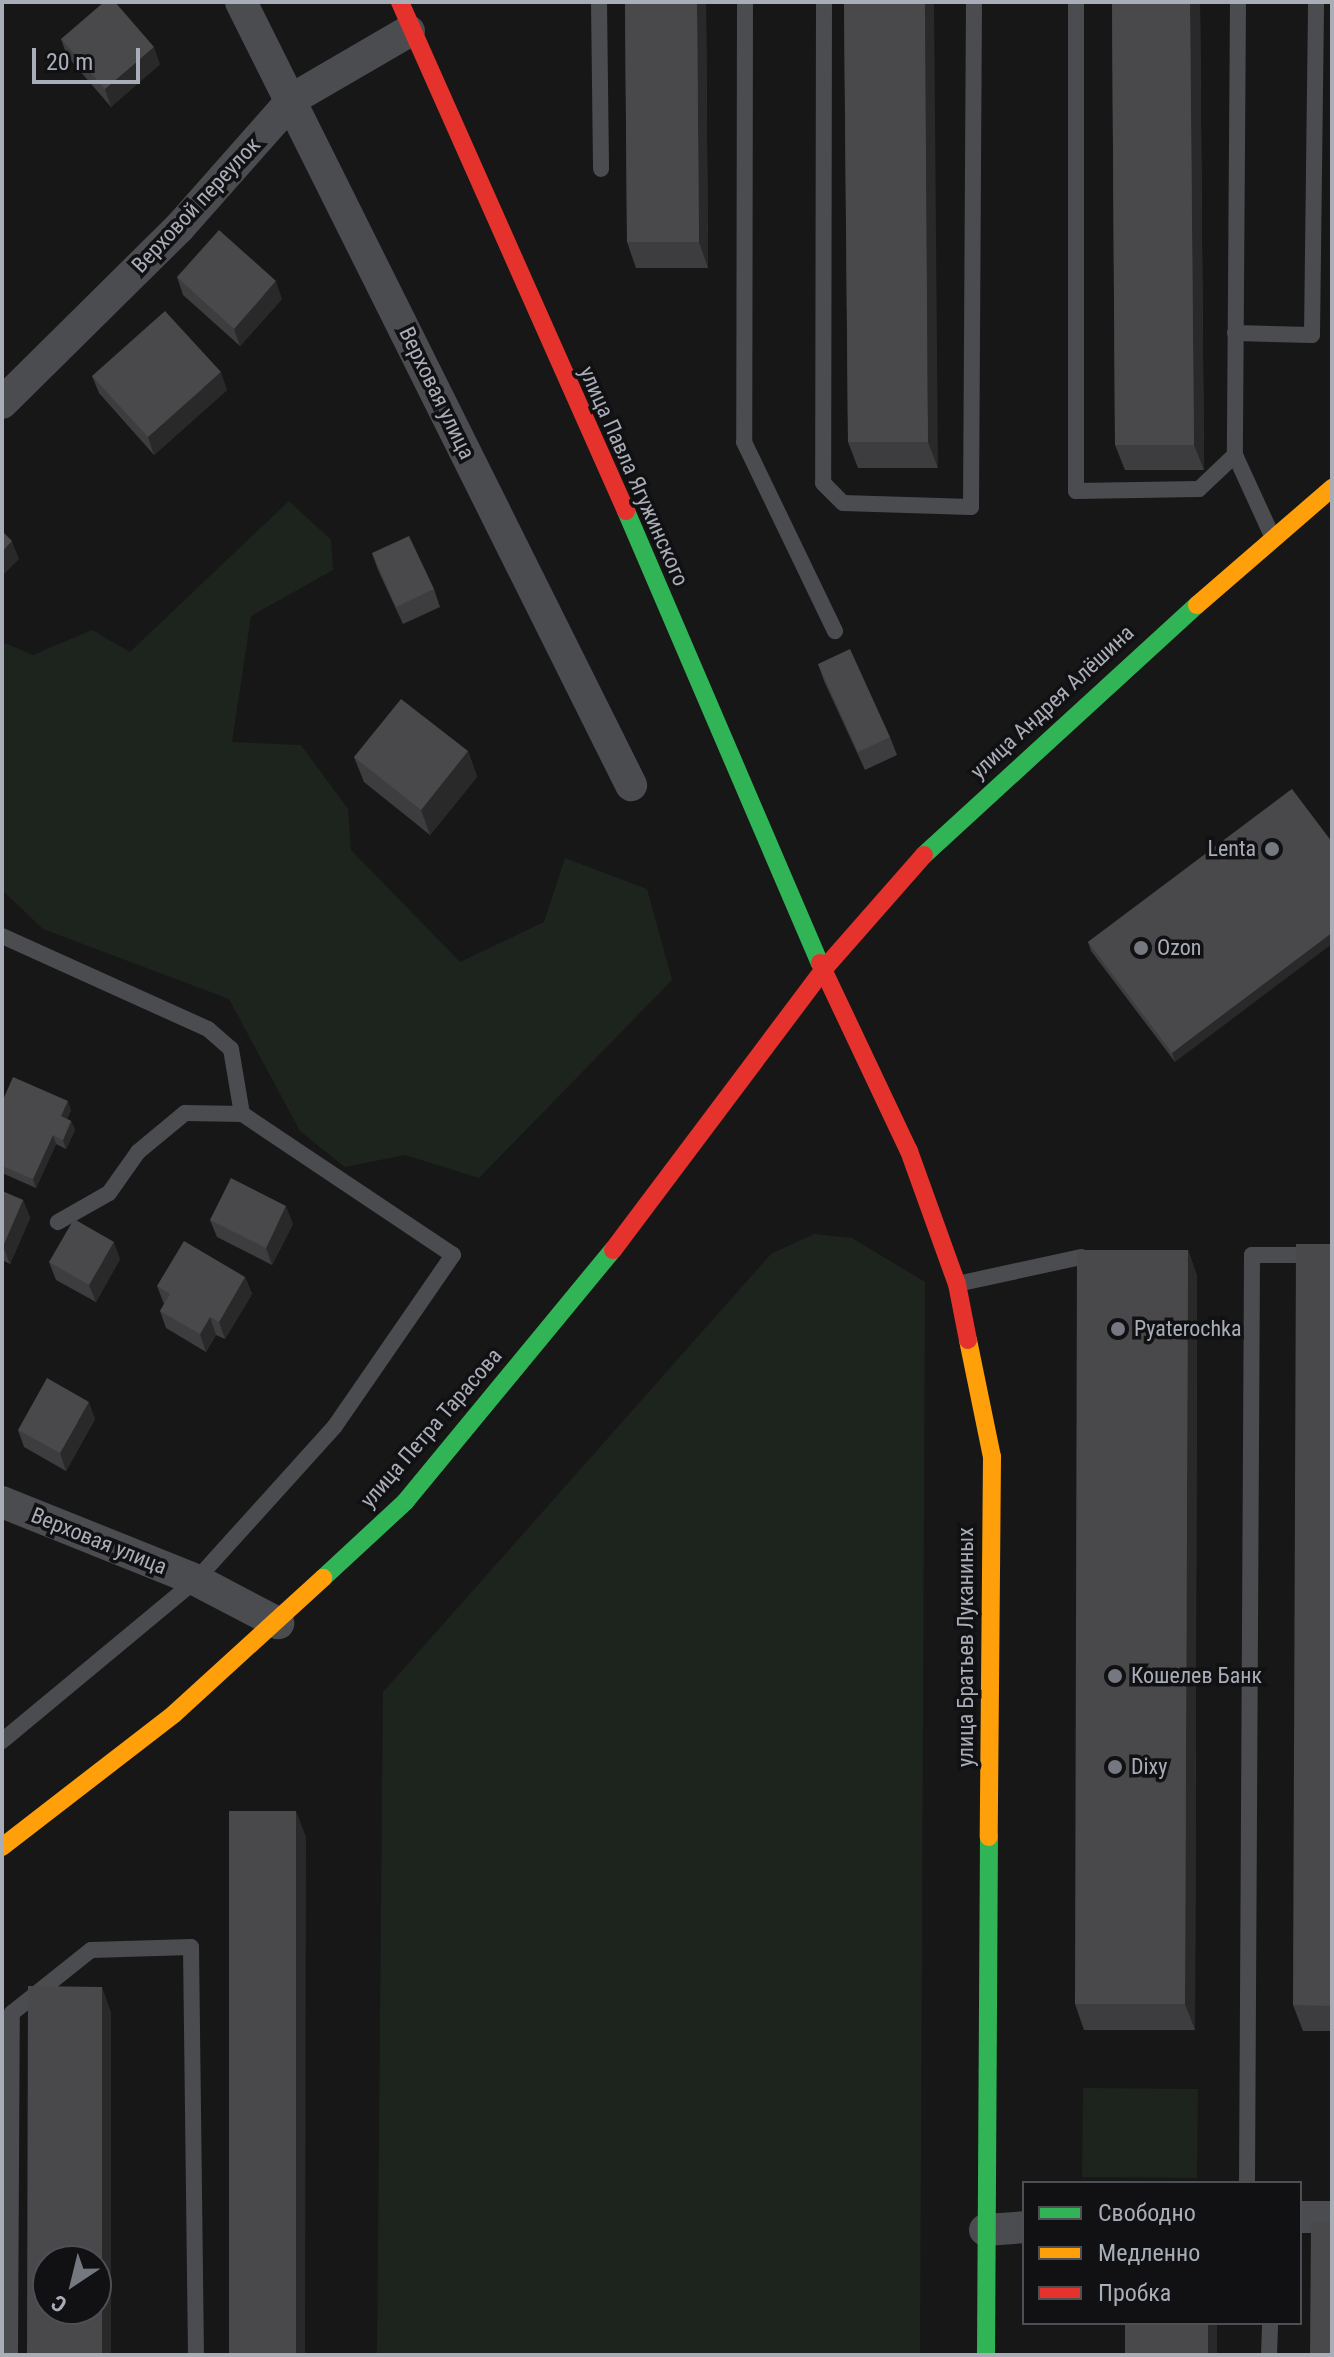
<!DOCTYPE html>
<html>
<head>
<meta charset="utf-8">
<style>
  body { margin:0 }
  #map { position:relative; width:1334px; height:2357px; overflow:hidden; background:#171717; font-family:"Roboto Condensed",sans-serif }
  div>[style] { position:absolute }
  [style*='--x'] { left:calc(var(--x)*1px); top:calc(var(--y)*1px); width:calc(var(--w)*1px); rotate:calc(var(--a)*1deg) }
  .green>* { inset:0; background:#1d241e }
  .lane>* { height:16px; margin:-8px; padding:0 8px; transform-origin:8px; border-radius:8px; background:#4b4c50 }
  .street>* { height:32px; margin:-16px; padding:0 16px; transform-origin:16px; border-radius:16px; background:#4b4c50 }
  .fast>* { height:18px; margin:-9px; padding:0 9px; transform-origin:9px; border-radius:9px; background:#30b455 }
  .slow>* { height:18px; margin:-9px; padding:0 9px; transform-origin:9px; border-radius:9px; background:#ff9f0a }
  .jam>* { height:18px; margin:-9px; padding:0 9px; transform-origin:9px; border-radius:9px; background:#e5322d }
  .wall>* { inset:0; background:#3d3d3f }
  .shaded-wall>* { inset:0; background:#29292a }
  .building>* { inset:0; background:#49494c }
  .dots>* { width:22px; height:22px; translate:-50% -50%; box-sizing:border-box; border:4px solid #111113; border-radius:50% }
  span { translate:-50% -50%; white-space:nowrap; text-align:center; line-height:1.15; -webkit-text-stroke:7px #111113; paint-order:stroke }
  .street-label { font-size:22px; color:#a8adb8 }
  .poi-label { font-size:22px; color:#a8adb8 }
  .right { translate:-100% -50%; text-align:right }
  .left { translate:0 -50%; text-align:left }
  .frame { position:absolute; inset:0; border:4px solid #a8adb8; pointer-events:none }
  .legend { position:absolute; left:1022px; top:2181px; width:280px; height:144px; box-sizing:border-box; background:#111113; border:2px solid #4d4f55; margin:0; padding:10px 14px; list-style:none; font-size:24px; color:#a8adb8 }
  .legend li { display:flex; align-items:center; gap:16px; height:40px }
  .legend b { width:40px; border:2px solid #4d4f55 }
  .north { position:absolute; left:32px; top:2245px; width:80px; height:80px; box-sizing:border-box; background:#111113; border:2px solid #4d4f55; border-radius:50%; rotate:215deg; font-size:22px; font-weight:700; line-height:32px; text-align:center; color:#a8adb8 }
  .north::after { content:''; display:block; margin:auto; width:28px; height:36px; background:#757880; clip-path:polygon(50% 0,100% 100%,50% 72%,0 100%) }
  .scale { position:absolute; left:32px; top:48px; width:108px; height:36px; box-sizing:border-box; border:4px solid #a8adb8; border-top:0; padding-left:10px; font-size:24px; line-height:28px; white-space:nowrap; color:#a8adb8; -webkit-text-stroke:6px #111113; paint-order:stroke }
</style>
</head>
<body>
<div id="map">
  <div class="green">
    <i style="clip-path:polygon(289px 501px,331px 540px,333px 570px,251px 616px,232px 742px,301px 745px,348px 809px,351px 850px,460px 962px,544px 922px,565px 858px,647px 889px,672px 980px,479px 1178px,405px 1155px,345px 1167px,300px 1131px,229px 999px,43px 929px,2px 890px,2px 642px,33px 655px,92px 630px,130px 652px)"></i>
    <i style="clip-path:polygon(814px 1234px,852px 1238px,925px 1282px,920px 2355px,377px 2355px,383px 1692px,771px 1254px)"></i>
    <i style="clip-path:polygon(1083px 2088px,1198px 2089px,1197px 2178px,1082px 2177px)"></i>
  </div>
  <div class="lane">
    <i style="--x:599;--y:2;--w:167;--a:89.3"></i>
    <i style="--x:745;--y:2;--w:440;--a:90.1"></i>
    <i style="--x:744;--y:442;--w:210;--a:64.3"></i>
    <i style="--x:824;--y:2;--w:481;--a:90.1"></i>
    <i style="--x:823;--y:483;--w:28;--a:45"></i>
    <i style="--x:843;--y:503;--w:128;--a:1.8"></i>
    <i style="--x:971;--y:507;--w:505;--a:-89.66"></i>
    <i style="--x:1076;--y:2;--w:489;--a:90"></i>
    <i style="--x:1076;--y:491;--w:123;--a:-0.9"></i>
    <i style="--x:1199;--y:489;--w:50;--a:-43.4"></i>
    <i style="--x:1238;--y:2;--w:453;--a:90.4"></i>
    <i style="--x:1235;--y:455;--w:89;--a:65.4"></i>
    <i style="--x:1235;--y:333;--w:77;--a:1.5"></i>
    <i style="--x:1312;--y:335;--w:333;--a:-89.3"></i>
    <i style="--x:2;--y:936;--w:226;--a:24.3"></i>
    <i style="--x:208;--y:1029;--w:30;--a:41"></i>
    <i style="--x:231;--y:1049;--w:66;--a:80.4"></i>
    <i style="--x:957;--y:1284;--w:127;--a:-12.3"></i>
    <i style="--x:2;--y:1741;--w:252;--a:-39.7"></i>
    <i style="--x:196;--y:1580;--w:207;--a:-47.9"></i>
    <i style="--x:335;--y:1426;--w:208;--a:-55.4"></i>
    <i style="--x:453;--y:1255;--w:254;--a:-146.2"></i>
    <i style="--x:242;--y:1114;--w:57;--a:-179"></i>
    <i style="--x:185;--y:1113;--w:61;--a:140.3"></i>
    <i style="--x:138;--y:1152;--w:50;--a:125.3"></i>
    <i style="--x:109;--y:1193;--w:59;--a:150.4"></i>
    <i style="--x:1247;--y:2183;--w:928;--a:-89.69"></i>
    <i style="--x:1252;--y:1255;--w:80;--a:0"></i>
    <i style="--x:10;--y:2355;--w:342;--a:-89.7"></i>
    <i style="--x:12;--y:2013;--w:101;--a:-38.6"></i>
    <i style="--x:91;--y:1950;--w:100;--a:-1.7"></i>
    <i style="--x:191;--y:1947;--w:408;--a:89.3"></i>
    <i style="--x:1269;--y:2355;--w:32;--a:-88"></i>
  </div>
  <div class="street">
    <i style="--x:241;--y:2;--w:875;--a:63.52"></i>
    <i style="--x:2;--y:403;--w:249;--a:-44.7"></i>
    <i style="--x:179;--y:228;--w:174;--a:-48.5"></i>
    <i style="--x:294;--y:98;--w:133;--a:-30.2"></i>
    <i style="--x:2;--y:1502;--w:209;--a:21.9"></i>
    <i style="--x:196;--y:1580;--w:93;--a:27.7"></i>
    <i style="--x:1300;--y:2217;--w:32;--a:0"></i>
    <i style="--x:985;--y:2230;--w:39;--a:-4"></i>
  </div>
  <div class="fast">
    <i style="--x:626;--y:511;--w:492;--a:66.8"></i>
    <i style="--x:924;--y:855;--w:370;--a:-42.5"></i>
    <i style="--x:323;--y:1578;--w:112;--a:-42.8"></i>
    <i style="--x:405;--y:1502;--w:327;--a:-50.5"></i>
    <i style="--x:986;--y:2355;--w:518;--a:-89.67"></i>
  </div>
  <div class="slow">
    <i style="--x:1197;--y:605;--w:179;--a:-40.9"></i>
    <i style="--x:968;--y:1340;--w:119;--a:78.4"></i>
    <i style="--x:992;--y:1457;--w:380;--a:90.5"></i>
    <i style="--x:2;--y:1847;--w:217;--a:-37.7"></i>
    <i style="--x:174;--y:1714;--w:202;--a:-42.4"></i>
  </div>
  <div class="jam">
    <i style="--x:400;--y:2;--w:557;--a:66.06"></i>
    <i style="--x:820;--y:963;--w:208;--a:64.7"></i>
    <i style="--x:909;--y:1151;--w:141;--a:70.2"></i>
    <i style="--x:957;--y:1284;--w:57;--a:78.9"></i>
    <i style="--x:613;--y:1250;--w:350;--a:-53.1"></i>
    <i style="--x:823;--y:970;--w:153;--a:-48.7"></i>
  </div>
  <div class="wall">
    <i style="clip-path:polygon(625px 2px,706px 2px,708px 268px,636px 268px,627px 242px)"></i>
    <i style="clip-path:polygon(844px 2px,938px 468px,858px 468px,848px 442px)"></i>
    <i style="clip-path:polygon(1112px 2px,1200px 2px,1204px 470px,1125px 470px,1115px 445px)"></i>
    <i style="clip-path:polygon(61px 39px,160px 64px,111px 107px,67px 56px)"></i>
    <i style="clip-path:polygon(177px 277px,282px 299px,240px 346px,183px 295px)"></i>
    <i style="clip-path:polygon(92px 376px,227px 390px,154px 455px,99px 393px)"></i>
    <i style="clip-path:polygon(372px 553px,434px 589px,440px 607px,403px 624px,378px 570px)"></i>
    <i style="clip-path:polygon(818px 664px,890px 737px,897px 755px,865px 770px,824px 681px)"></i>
    <i style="clip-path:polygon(468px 751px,477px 777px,430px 835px,364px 782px,354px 757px)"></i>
    <i style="clip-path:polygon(1292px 789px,1175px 1062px,1091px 951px,1088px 942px)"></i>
    <i style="clip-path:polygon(2px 1102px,71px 1110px,67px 1119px,71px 1121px,75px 1130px,66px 1149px,56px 1144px,36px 1188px,2px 1173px)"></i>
    <i style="clip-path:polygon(2px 1191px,23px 1200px,30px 1218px,10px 1264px,2px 1260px)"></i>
    <i style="clip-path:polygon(210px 1220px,293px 1224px,272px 1265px,217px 1237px)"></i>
    <i style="clip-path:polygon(1332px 1244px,1332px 2031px,1303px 2031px,1293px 2005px)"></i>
    <i style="clip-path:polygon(1188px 1250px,1197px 1276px,1195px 2030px,1084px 2030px,1075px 2004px)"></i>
    <i style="clip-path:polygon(120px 1259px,96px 1302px,56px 1280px,49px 1262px)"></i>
    <i style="clip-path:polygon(245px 1277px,252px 1294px,225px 1339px,216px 1335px,206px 1352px,166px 1328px,160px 1311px,164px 1304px,157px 1286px)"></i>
    <i style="clip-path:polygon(95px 1419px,66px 1471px,24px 1447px,18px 1430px)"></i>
  </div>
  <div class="shaded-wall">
    <i style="clip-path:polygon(697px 2px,706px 2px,708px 268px,699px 242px)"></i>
    <i style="clip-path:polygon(925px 2px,934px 2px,938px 468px,928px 442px)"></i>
    <i style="clip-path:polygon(1190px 2px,1200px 2px,1204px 470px,1194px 445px)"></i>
    <i style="clip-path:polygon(154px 47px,160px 64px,111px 107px,105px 89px)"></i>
    <i style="clip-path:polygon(276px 281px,282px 299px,240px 346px,234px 329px)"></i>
    <i style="clip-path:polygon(221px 372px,227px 390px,154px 455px,148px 437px)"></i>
    <i style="clip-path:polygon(12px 541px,19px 559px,2px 576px,2px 552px)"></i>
    <i style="clip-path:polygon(468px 751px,477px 777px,430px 835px,421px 810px)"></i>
    <i style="clip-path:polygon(1332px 933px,1332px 944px,1175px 1062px,1172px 1053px)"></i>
    <i style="clip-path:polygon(68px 1101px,71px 1110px,64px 1125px,61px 1116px)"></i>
    <i style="clip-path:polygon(71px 1121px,75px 1130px,66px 1149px,63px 1140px)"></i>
    <i style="clip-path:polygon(53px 1135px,56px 1144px,36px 1188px,33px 1179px)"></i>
    <i style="clip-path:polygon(23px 1200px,30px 1218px,10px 1264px,3px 1246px)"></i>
    <i style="clip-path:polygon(286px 1206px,293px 1224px,272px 1265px,266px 1248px)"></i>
    <i style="clip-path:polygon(114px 1242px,120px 1259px,96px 1302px,89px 1285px)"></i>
    <i style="clip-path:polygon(1188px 1250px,1197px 1276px,1195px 2030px,1185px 2004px)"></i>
    <i style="clip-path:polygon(245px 1277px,252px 1294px,225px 1339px,219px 1322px)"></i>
    <i style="clip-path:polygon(210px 1317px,216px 1335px,206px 1352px,200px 1334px)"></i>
    <i style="clip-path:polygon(89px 1402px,95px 1419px,66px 1471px,60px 1453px)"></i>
    <i style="clip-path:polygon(296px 1811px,306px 1837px,305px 2355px,296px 2355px)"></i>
    <i style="clip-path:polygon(102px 1987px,111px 2012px,111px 2355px,102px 2355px)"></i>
    <i style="clip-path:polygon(1208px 2323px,1217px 2323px,1217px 2355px,1208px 2355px)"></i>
  </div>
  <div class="building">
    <i style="clip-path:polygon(104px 2px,115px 2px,154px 47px,105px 89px,61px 39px)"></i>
    <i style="clip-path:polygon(625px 2px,697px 2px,699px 242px,627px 242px)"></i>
    <i style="clip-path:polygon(844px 2px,925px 2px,928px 442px,848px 442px)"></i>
    <i style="clip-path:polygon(1112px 2px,1190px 2px,1194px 445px,1115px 445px)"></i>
    <i style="clip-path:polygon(219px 230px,276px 281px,234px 329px,177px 277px)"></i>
    <i style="clip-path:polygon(165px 311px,221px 372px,148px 437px,92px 376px)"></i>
    <i style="clip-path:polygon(2px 531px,12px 541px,2px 552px)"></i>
    <i style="clip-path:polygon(409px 536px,434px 589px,396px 607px,372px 553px)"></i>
    <i style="clip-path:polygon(850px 649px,890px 737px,858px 752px,818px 664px)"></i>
    <i style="clip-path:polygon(401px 699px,468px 751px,421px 810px,354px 757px)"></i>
    <i style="clip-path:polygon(1292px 789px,1332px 842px,1332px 933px,1172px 1053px,1088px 942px)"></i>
    <i style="clip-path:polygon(13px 1077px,68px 1101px,61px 1116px,71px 1121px,63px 1140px,53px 1135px,33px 1179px,2px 1166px,2px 1102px)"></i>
    <i style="clip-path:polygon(231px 1178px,286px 1206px,266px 1248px,210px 1220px)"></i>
    <i style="clip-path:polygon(2px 1191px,23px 1200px,3px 1246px,2px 1246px)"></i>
    <i style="clip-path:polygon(74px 1219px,114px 1242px,89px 1285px,49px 1262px)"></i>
    <i style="clip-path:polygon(184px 1241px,245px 1277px,219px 1322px,210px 1317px,200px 1334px,160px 1311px,170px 1294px,157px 1286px)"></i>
    <i style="clip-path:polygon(1296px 1244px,1332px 1244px,1332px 2006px,1293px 2005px)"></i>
    <i style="clip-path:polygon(1077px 1250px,1188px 1250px,1185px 2004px,1075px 2004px)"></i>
    <i style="clip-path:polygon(47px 1378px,89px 1402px,60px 1453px,18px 1430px)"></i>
    <i style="clip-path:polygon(229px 1811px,296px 1811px,296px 2355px,229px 2355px)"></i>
    <i style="clip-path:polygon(evenodd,28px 1986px,102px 1987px,102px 2355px,27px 2355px,28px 1986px,48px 2261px,96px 2261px,96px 2309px,48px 2309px,48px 2261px)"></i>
    <i style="clip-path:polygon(1311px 2222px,1332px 2222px,1332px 2355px,1310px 2355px)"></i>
    <i style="clip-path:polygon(1125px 2323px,1208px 2323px,1208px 2355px,1125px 2355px)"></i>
  </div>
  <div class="dots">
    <i style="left:1272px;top:849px;background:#757880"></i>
    <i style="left:1141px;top:948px;background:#757880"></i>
    <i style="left:1118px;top:1329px;background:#757880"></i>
    <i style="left:1115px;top:1676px;background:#757880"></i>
    <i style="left:1115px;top:1767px;background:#757880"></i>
  </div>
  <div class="street-label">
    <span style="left:196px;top:205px;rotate:-47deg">Верховой переулок</span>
    <span style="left:437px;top:393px;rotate:64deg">Верховая улица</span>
    <span style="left:634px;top:476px;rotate:66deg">улица Павла Ягужинского</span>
    <span style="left:1052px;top:702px;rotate:-43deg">улица Андрея Алёшина</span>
    <span style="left:431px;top:1428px;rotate:-49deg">улица Петра Тарасова</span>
    <span style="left:99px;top:1541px;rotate:22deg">Верховая улица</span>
    <span style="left:966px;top:1647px;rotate:-90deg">улица Братьев Луканиных</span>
  </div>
  <div class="poi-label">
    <span class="right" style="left:1256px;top:849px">Lenta</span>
    <span class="left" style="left:1157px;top:948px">Ozon</span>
    <span class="left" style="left:1134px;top:1329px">Pyaterochka</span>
    <span class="left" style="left:1131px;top:1676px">Кошелев Банк</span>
    <span class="left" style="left:1131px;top:1767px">Dixy</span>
  </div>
  <div class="frame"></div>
  <ul class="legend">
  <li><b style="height:10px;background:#30b455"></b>Свободно</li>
  <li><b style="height:10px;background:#ff9f0a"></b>Медленно</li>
  <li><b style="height:10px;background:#e5322d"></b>Пробка</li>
  </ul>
  <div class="north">С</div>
  <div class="scale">20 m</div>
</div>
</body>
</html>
